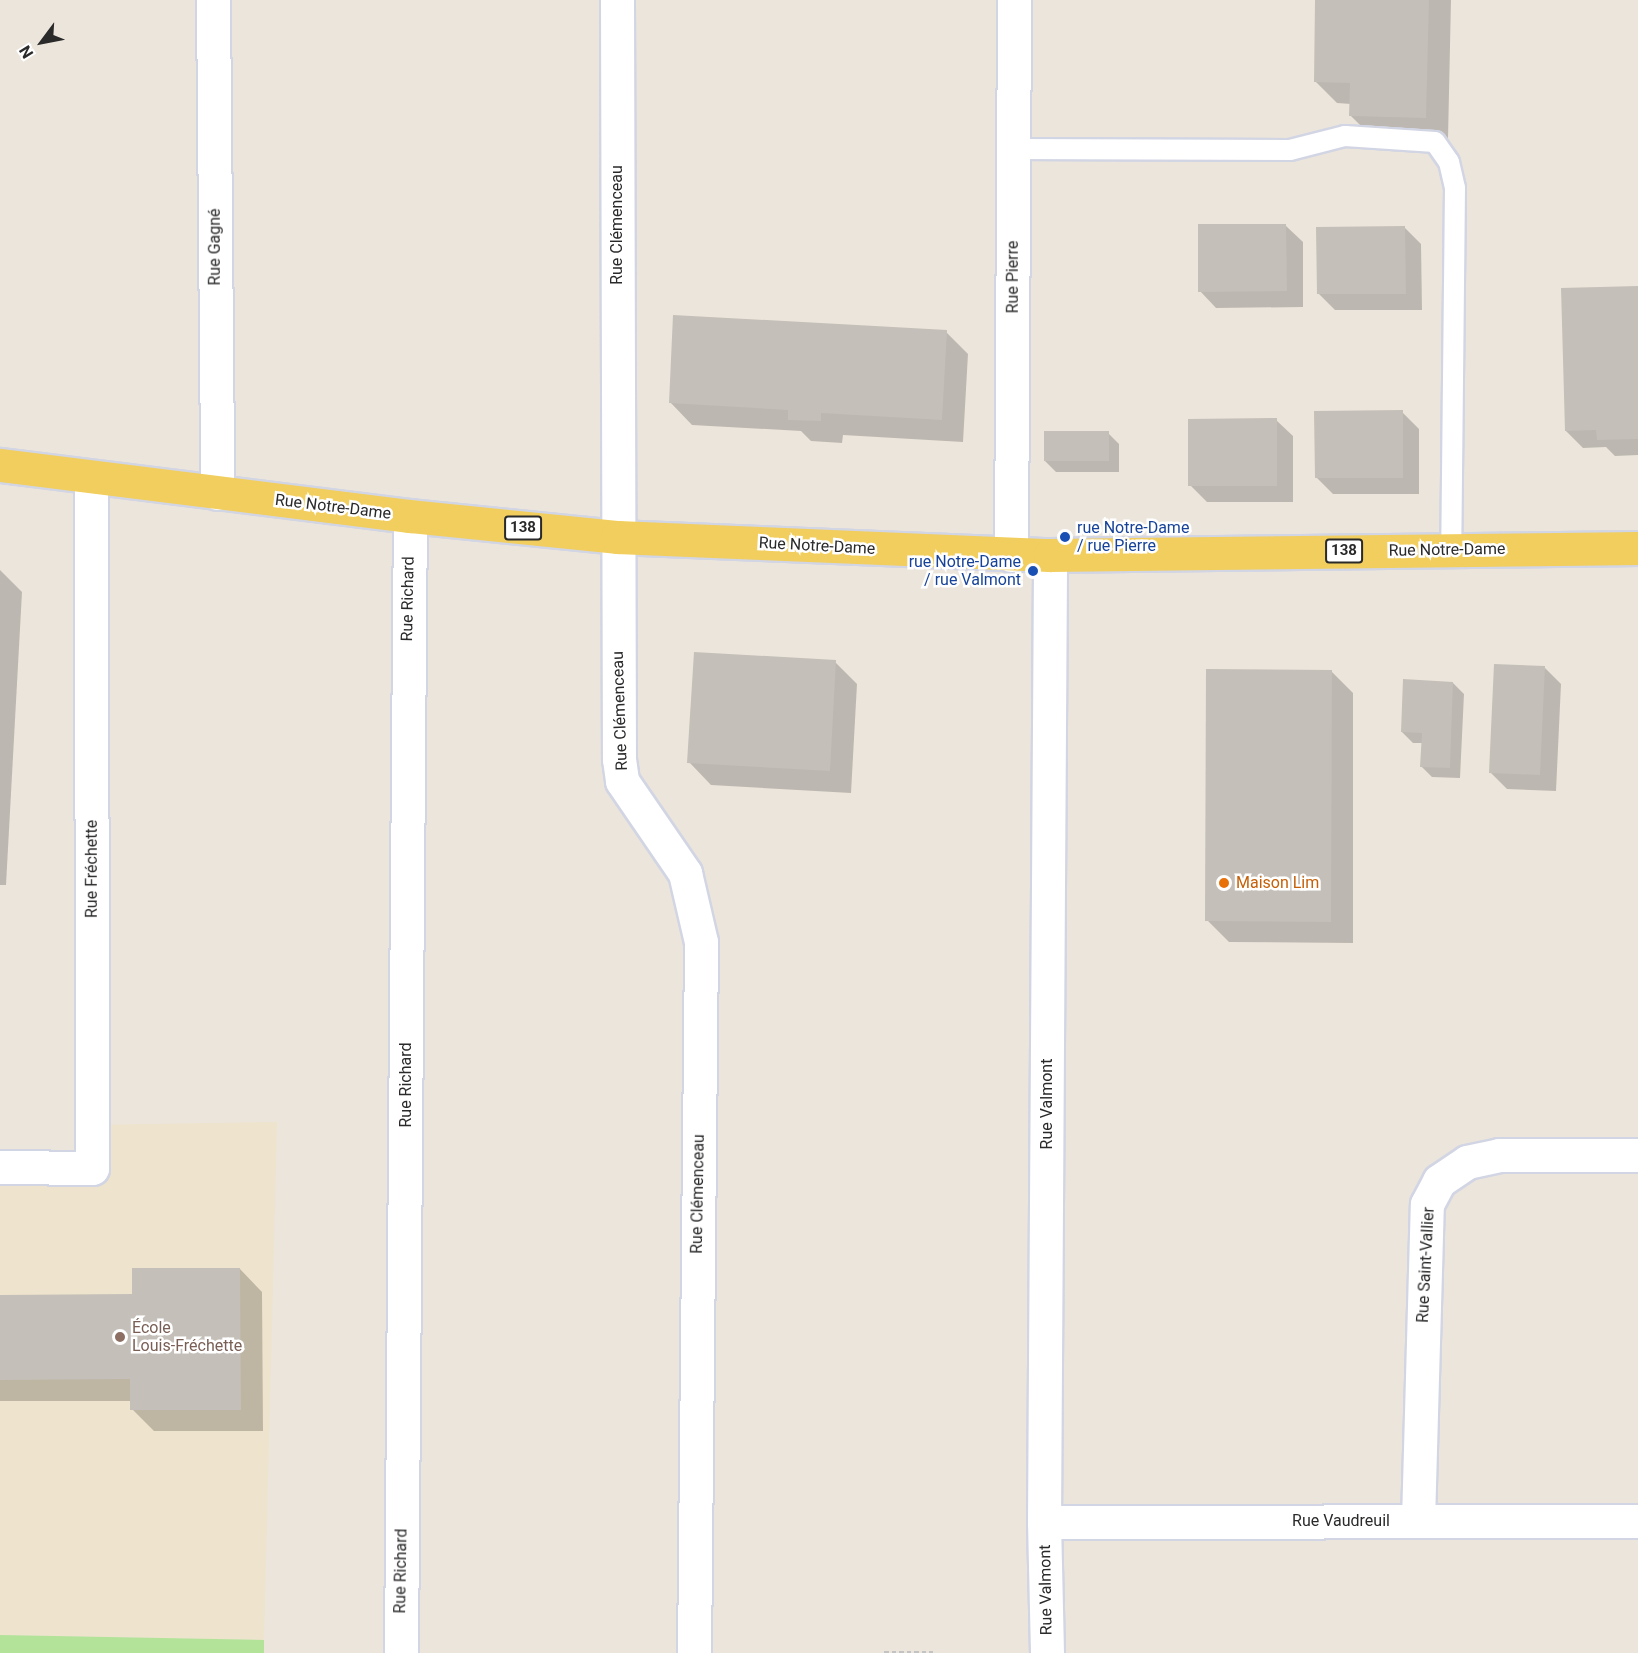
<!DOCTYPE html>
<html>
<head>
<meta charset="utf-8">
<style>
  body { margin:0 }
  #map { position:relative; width:1638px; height:1653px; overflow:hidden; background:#ece5dc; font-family:Roboto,sans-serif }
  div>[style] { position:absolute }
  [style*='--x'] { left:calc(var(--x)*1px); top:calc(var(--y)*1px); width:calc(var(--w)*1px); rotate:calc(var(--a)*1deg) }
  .education>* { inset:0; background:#eee3cc }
  .green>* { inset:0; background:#b2e398 }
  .shadow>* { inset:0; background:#0003 }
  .building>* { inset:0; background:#c4bfb8 }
  .path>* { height:4px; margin-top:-2px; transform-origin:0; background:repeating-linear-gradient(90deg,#c3c3c3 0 4.5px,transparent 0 7.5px) }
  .roads { filter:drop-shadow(2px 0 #d2d5e3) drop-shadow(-2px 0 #d2d5e3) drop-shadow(0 2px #d2d5e3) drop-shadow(0 -2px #d2d5e3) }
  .lane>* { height:20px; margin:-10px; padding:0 10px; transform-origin:10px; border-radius:10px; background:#fff }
  .street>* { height:33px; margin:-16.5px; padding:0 16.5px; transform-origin:16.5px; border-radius:16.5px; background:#fff }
  .secondary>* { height:33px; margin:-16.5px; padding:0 16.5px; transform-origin:16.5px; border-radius:16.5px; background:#fff }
  .primary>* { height:33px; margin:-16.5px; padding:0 16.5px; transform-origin:16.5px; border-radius:16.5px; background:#f1ce5d }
  .dots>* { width:16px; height:16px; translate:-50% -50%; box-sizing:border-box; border:3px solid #fff; border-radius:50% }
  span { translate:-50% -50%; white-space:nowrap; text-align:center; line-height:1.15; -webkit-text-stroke:5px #fff; paint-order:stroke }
  .shield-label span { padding:2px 4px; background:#fff; border:2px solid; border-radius:4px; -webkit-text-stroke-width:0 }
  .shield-label { font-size:15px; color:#2a2a2a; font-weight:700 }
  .street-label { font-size:16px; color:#2a2a2a }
  .transit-label { font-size:16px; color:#164399 }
  .left { translate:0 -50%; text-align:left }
  .right { translate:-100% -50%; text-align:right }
  .food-label { font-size:16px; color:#c56008 }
  .education-label { font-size:16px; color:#785e54 }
  .north { position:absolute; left:12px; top:12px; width:60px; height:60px; -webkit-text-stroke:4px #fff; paint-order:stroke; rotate:238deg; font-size:16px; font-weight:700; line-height:24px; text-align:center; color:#2a2a2a }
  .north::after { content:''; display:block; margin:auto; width:21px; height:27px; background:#2a2a2a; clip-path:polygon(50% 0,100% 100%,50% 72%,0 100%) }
</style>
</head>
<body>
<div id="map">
  <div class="education">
    <i style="clip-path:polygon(277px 1122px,264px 1640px,0 1635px,0 1166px,92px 1168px,92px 1125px)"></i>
  </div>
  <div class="green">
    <i style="clip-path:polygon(0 1635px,264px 1640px,264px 1653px,0 1653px)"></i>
  </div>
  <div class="shadow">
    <i style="clip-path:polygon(1317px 0,1451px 0,1448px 139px,1372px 137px,1350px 115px,1351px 104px,1337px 103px,1315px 81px)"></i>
    <i style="clip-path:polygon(1286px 226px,1303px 242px,1303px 307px,1216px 308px,1200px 291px)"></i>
    <i style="clip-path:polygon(1405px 228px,1421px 244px,1422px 310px,1335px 310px,1318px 293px)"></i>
    <i style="clip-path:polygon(1638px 287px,1638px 455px,1615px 456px,1606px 447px,1583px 448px,1566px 431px)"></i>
    <i style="clip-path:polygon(946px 332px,968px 354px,963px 442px,843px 435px,842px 443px,811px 441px,801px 431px,692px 425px,670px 402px)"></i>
    <i style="clip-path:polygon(1402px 412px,1419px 429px,1419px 494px,1333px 494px,1316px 477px)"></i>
    <i style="clip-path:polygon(1276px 420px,1293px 436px,1293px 502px,1207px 502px,1190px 485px)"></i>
    <i style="clip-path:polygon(1108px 433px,1119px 444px,1119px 472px,1056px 472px,1045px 461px)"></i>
    <i style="clip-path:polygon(0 570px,22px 592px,6px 885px,0 885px)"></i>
    <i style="clip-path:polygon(835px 662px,857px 684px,851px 793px,711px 785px,689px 762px)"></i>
    <i style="clip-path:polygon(1545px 668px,1561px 684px,1556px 791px,1507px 789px,1490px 772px)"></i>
    <i style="clip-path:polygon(1331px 671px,1353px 693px,1353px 943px,1229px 942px,1207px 920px)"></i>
    <i style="clip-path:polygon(1453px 683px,1464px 694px,1460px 778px,1432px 777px,1421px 766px,1423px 743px,1413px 743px,1402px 732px)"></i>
    <i style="clip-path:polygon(240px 1269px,262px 1292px,263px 1431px,154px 1431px,132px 1409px,132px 1401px,0 1401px,0 1296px,133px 1296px)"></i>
  </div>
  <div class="building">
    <i style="clip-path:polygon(1315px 0,1429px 0,1426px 118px,1349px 116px,1350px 83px,1314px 82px)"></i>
    <i style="clip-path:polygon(1198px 224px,1286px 224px,1287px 291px,1198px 292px)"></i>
    <i style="clip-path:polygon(1405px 226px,1406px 294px,1317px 294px,1316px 227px)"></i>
    <i style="clip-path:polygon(1638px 286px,1638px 439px,1597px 440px,1596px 430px,1565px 431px,1561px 288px)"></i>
    <i style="clip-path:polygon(673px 315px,947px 330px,942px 420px,821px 413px,821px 421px,788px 420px,788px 410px,669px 403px)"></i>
    <i style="clip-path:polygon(1403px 410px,1403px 478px,1315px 478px,1314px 411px)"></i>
    <i style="clip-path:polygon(1277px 418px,1277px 486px,1188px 486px,1188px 419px)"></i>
    <i style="clip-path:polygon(1044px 431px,1109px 431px,1109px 461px,1044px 461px)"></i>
    <i style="clip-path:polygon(694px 652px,836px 660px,830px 771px,687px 763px)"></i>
    <i style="clip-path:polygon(1494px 664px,1545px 666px,1540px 775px,1489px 773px)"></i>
    <i style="clip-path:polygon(1206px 669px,1332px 670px,1331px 922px,1205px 921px)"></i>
    <i style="clip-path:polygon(1403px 679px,1453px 682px,1450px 768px,1420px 767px,1422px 733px,1401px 732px)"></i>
    <i style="clip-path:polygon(132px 1268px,240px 1268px,241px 1410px,130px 1410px,130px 1379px,0 1380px,0 1295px,132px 1294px)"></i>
  </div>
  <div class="path">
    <i style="--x:884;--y:1653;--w:49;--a:0"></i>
  </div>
  <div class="roads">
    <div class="lane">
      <i style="--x:1013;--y:149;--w:277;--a:0.2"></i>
      <i style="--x:1290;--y:150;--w:57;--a:-14.3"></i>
      <i style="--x:1345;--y:136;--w:90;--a:3.8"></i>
      <i style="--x:1435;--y:142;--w:24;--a:55"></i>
      <i style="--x:1449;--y:162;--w:27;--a:77"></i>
      <i style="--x:1455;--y:188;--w:361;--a:90.6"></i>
    </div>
    <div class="street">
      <i style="--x:213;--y:0;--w:493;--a:89.5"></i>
      <i style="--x:617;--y:0;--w:759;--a:89.85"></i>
      <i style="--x:619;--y:759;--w:22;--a:82"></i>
      <i style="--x:622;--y:781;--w:112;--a:55.6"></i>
      <i style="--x:685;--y:873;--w:71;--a:76.9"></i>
      <i style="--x:701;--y:942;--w:711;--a:90.56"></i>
      <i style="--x:1011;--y:555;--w:555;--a:-89.69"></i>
      <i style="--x:0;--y:1167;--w:92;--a:0.6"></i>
      <i style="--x:92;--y:1168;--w:690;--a:-90.08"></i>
      <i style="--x:1418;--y:1521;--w:317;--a:-88.4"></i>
      <i style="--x:1427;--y:1204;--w:26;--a:-62"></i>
      <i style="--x:1439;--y:1181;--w:34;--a:-34"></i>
      <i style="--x:1467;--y:1162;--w:33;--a:-12"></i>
      <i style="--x:1499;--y:1155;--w:139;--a:0"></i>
      <i style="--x:1044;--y:1522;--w:594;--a:-0.1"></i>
      <i style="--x:401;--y:1653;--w:1137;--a:-89.55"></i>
    </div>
    <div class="secondary">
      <i style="--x:1047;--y:1653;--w:131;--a:-91.3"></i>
      <i style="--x:1044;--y:1522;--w:967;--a:-89.64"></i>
    </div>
    <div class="primary">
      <i style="--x:0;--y:465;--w:413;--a:7.1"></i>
      <i style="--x:410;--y:516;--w:208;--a:5.8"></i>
      <i style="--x:617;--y:537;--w:433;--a:2.4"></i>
      <i style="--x:1050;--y:555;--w:588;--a:-0.68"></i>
    </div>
  </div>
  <div class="dots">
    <i style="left:1065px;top:537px;background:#1a4fb4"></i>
    <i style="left:1033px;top:571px;background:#1a4fb4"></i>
    <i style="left:1224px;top:883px;background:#e8710a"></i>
    <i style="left:120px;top:1337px;background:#8d6e63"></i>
  </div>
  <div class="shield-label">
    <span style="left:523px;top:528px">138</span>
    <span style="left:1344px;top:551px">138</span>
  </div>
  <div class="street-label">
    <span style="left:617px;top:225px;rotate:-90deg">Rue Clémenceau</span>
    <span style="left:215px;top:247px;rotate:-90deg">Rue Gagné</span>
    <span style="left:1013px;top:277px;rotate:-90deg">Rue Pierre</span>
    <span style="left:333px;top:507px;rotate:7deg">Rue Notre-Dame</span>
    <span style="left:817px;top:546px;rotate:3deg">Rue Notre-Dame</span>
    <span style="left:1447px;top:550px;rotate:-1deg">Rue Notre-Dame</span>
    <span style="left:408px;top:599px;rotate:-89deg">Rue Richard</span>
    <span style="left:620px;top:711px;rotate:-92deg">Rue Clémenceau</span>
    <span style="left:92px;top:869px;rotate:-90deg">Rue Fréchette</span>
    <span style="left:406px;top:1085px;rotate:-90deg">Rue Richard</span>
    <span style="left:1047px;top:1104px;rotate:-90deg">Rue Valmont</span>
    <span style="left:698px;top:1194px;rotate:-89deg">Rue Clémenceau</span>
    <span style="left:1426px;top:1265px;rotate:-87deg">Rue Saint-Vallier</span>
    <span style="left:1341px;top:1521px">Rue Vaudreuil</span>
    <span style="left:401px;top:1571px;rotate:-89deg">Rue Richard</span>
    <span style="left:1046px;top:1590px;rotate:-91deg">Rue Valmont</span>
  </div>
  <div class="transit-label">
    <span class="left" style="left:1077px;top:537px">rue Notre-Dame<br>/ rue Pierre</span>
    <span class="right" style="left:1021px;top:571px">rue Notre-Dame<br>/ rue Valmont</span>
  </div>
  <div class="food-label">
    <span class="left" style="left:1236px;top:883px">Maison Lim</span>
  </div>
  <div class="education-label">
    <span class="left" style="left:132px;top:1337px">École<br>Louis-Fréchette</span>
  </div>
  <div class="north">N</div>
</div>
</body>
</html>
